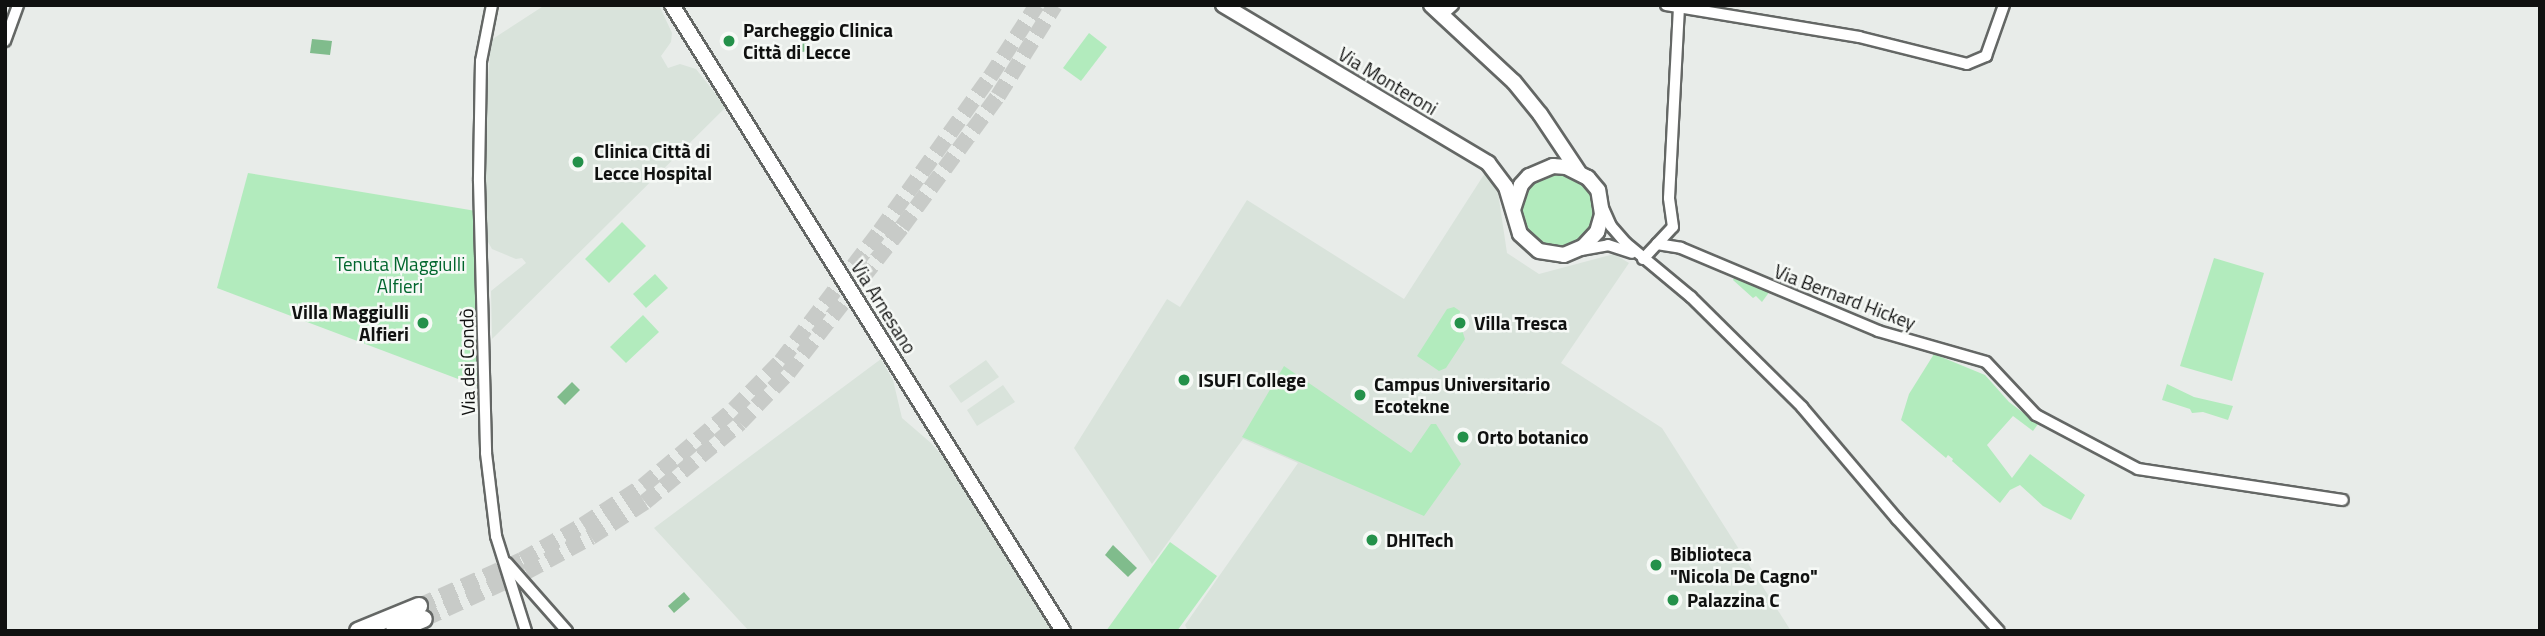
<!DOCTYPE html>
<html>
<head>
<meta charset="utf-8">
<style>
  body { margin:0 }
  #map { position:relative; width:2545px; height:636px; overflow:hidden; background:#e8ece9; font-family:"Titillium Web",sans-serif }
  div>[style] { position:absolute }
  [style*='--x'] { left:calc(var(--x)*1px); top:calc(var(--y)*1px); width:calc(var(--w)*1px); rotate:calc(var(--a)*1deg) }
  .built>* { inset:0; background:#d9e3db }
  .green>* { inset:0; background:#b2ebbd }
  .round { border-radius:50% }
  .water>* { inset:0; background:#80bc8c }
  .highway-tunnel>* { height:16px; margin-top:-8px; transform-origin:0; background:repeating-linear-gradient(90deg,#c8cbc8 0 16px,transparent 0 24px) }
  .roads { filter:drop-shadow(2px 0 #646765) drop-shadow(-2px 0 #646765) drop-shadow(0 2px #646765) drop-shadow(0 -2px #646765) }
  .minor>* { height:10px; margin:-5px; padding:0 5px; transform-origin:5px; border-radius:5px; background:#fff }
  .major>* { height:14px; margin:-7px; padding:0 7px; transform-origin:7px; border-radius:7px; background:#fff }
  .highway>* { height:16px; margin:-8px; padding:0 8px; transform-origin:8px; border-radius:8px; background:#fff }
  .dots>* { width:19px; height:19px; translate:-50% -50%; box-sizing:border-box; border:4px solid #f6f9f6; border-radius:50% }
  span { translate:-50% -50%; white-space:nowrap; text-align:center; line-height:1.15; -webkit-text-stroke:5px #f6f9f6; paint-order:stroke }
  .poi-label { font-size:19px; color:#101110; font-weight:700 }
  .left { translate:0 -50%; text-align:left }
  .right { translate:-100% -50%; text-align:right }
  .street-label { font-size:19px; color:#101110 }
  .park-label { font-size:19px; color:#01662d }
  .frame { position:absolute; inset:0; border:7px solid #101110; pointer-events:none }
</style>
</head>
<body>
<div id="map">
  <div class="built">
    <i style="clip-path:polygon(545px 5px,659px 5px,672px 33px,671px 42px,661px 56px,668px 68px,680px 64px,696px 69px,726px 107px,492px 339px,491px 291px,526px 263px,522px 258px,516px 259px,492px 249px,488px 242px,485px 215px,486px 109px,491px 40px)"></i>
    <i style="clip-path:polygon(1485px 173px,1496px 179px,1507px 253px,1539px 274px,1614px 254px,1629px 263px,1561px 363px,1662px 428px,1791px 631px,1188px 631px,1185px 625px,1298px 463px,1243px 439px,1152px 564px,1074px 448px,1167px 299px,1180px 307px,1247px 200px,1404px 299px)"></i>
    <i style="clip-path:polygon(881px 359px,893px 380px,902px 418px,931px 443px,953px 468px,957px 469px,1060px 631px,749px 631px,654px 528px)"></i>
    <i style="clip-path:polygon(986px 360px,999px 377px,961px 403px,949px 386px)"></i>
    <i style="clip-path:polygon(1003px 385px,1015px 402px,977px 426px,967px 410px)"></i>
  </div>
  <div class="green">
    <i style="clip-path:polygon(1089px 33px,1107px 47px,1081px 81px,1063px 68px)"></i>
    <i class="round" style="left:1520px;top:173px;width:76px;height:76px"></i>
    <i style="clip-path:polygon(248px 173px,476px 211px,482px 388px,217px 288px)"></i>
    <i style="clip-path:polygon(622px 222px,646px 246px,609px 283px,585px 259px)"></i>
    <i style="clip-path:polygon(2214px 258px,2264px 273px,2232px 381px,2180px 366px)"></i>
    <i style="clip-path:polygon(655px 274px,668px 288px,646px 308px,633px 294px)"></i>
    <i style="clip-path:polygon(1734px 278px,1770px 291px,1762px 302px,1756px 296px,1753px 298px,1733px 280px)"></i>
    <i style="clip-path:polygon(1454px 307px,1460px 311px,1459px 321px,1465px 339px,1446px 368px,1439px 371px,1417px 356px,1447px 309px)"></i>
    <i style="clip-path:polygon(643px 315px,659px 332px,626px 363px,610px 347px)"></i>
    <i style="clip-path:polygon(1934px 354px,1985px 375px,2009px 402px,2038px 424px,2033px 431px,2013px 416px,1987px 445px,2012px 478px,2030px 454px,2085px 495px,2071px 520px,2043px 506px,2020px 485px,2010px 490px,2000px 503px,1952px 461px,1953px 459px,1948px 455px,1946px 458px,1901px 420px,1909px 394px)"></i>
    <i style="clip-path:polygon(1284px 366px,1411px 453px,1431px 424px,1436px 424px,1461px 464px,1424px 516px,1242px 437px)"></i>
    <i style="clip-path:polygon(2167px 384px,2194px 397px,2233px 406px,2228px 420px,2203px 412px,2192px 413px,2190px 409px,2162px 400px)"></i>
    <i style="clip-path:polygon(1170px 542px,1217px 576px,1177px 631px,1106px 631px)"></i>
  </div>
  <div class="water">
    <i style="clip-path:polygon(312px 39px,332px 41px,330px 55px,310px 53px)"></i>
    <i style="clip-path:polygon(806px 42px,807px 51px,798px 53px,796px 60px,790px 58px,790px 47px)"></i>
    <i style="clip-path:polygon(572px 382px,580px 390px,565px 405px,557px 397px)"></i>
    <i style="clip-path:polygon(1113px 545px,1137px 568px,1128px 577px,1105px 555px)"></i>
    <i style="clip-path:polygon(684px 592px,690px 599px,674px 613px,668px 606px)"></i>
  </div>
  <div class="highway-tunnel">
    <i style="--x:419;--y:606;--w:113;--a:-24.1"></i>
    <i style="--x:522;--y:560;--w:70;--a:-29.8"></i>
    <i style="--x:583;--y:525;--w:72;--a:-33"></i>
    <i style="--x:643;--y:486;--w:119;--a:-40.2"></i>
    <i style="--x:734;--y:409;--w:67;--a:-45.6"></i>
    <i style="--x:781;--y:361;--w:163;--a:-52.7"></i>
    <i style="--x:880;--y:231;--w:189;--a:-54.5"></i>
    <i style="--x:990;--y:77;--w:86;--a:-56.9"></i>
    <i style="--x:424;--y:619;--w:112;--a:-24.7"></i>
    <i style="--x:526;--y:572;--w:74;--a:-28.3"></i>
    <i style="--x:591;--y:537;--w:64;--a:-32.9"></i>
    <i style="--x:645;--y:502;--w:124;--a:-39.7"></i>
    <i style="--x:740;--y:423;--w:69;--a:-46.2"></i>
    <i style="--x:788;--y:373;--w:185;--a:-52"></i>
    <i style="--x:902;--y:227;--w:162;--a:-53.8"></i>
    <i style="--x:998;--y:96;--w:107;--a:-57.9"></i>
  </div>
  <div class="roads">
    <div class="minor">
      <i style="--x:492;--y:5;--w:57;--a:101.1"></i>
      <i style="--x:481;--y:61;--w:120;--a:91"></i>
      <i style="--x:479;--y:181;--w:272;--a:88.5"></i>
      <i style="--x:486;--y:453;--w:84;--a:83.1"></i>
      <i style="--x:496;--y:536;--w:100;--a:72.5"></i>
      <i style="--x:1666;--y:5;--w:196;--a:9.4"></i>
      <i style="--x:1859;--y:37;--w:111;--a:14"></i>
      <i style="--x:1967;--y:64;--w:21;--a:-23"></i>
      <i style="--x:1986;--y:56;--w:54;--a:-70.6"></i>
      <i style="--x:1442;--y:15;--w:15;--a:-42"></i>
      <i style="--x:5;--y:41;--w:38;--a:-70"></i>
      <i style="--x:1603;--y:208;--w:20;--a:66"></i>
      <i style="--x:1611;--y:226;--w:23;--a:49"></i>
      <i style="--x:1626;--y:243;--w:85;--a:39.7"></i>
      <i style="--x:1691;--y:297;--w:156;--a:44.7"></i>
      <i style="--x:1802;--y:407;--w:147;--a:49.7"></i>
      <i style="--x:1897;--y:519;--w:151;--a:47.7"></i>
      <i style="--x:1657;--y:244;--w:23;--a:-47"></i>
      <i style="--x:1673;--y:227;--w:29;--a:-98"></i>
      <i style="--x:1669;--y:198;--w:188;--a:-87"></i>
      <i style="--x:1581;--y:250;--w:27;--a:-10"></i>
      <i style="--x:1608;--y:245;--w:25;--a:18"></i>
      <i style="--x:1643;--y:259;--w:21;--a:-47"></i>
      <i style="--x:1657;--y:244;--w:24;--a:9"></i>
      <i style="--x:1681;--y:248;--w:214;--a:22.8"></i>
      <i style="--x:1878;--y:331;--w:112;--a:16"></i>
      <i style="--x:1986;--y:362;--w:73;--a:46.7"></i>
      <i style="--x:2036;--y:415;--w:115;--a:27.9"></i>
      <i style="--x:2138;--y:469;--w:207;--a:8.6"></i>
      <i style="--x:507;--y:563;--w:91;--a:48.6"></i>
    </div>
    <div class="major">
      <i style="--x:672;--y:5;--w:738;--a:58.01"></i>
      <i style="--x:1223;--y:5;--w:309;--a:30.8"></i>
      <i style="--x:1488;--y:163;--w:30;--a:53"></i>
      <i style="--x:1506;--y:187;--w:49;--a:73.4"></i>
      <i style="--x:1520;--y:234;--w:25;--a:42"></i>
      <i style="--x:1539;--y:251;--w:25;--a:9"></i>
      <i style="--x:1564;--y:255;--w:21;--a:-23"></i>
      <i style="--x:1583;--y:247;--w:21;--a:-47"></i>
      <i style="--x:1597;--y:232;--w:19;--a:-74"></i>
      <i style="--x:1602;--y:214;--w:24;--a:-99"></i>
      <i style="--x:1598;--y:190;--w:16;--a:-130"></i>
      <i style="--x:1588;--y:178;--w:25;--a:-153"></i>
      <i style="--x:1566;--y:167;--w:13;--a:-176"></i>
      <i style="--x:1553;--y:166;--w:26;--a:157"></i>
      <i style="--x:1529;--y:176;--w:12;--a:132"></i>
      <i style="--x:1521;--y:185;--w:25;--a:108"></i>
      <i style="--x:1431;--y:5;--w:113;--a:42.9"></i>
      <i style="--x:1514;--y:82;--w:41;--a:50.9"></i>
      <i style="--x:1540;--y:114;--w:69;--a:56.3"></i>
    </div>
    <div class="highway">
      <i style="--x:358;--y:631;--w:66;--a:-22.3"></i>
      <i style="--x:394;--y:631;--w:32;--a:-22"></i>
    </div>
  </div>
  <div class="dots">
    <i style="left:729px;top:41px;background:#24914a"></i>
    <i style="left:578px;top:162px;background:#24914a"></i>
    <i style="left:423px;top:323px;background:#24914a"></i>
    <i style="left:1460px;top:323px;background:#24914a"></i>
    <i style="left:1184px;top:380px;background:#24914a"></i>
    <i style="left:1360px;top:395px;background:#24914a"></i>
    <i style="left:1463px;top:437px;background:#24914a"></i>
    <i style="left:1372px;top:540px;background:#24914a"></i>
    <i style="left:1656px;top:565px;background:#24914a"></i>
    <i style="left:1673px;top:600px;background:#24914a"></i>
  </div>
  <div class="poi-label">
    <span class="left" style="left:743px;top:41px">Parcheggio Clinica<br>Città di Lecce</span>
    <span class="left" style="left:594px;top:162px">Clinica Città di<br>Lecce Hospital</span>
    <span class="right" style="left:409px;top:323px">Villa Maggiulli<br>Alfieri</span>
    <span class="left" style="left:1474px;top:323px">Villa Tresca</span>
    <span class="left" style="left:1198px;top:380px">ISUFI College</span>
    <span class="left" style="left:1374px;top:395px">Campus Universitario<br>Ecotekne</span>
    <span class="left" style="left:1477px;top:437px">Orto botanico</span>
    <span class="left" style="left:1386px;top:540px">DHITech</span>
    <span class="left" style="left:1670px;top:565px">Biblioteca<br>"Nicola De Cagno"</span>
    <span class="left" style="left:1687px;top:600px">Palazzina C</span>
  </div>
  <div class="street-label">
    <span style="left:1388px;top:81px;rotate:31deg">Via Monteroni</span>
    <span style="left:1845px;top:297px;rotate:21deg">Via Bernard Hickey</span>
    <span style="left:884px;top:307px;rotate:58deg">Via Arnesano</span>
    <span style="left:467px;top:362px;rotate:-91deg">Via dei Condò</span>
  </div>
  <div class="park-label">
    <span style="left:400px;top:275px">Tenuta Maggiulli<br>Alfieri</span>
  </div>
  <div class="frame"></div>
</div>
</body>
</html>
